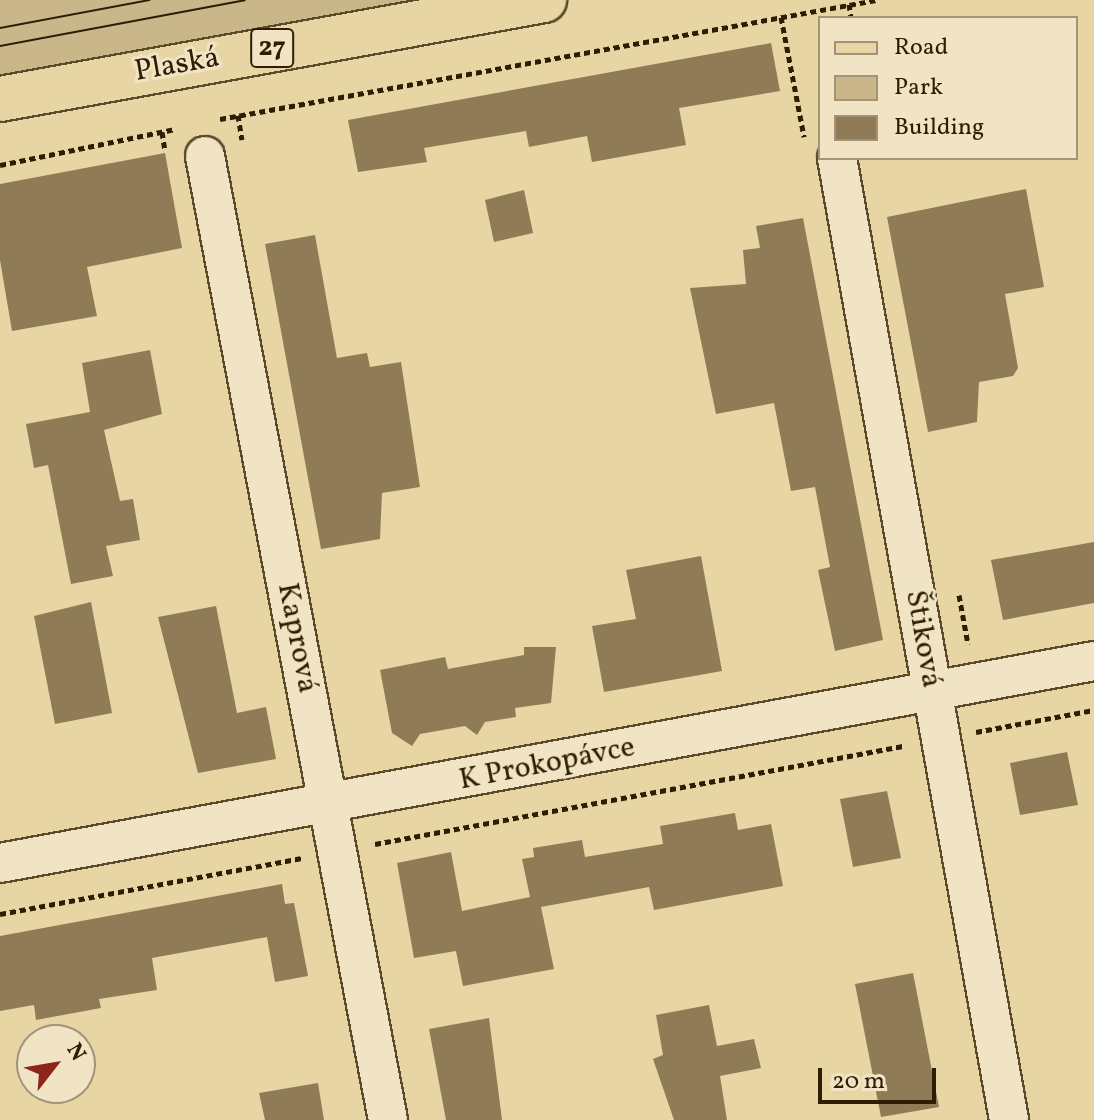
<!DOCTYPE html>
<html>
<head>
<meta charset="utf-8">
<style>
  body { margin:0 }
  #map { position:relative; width:1094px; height:1120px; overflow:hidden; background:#e8d5a4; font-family:Vollkorn,serif }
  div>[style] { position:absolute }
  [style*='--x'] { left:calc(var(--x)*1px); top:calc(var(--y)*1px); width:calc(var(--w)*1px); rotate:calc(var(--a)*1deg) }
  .green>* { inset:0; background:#c9b689 }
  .building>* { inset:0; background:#8f7c57 }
  .path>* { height:5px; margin-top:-2.5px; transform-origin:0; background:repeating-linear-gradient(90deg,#2f1c03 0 6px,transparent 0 10px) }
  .roads { filter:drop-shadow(2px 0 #5d4a2b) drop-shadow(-2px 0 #5d4a2b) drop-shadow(0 2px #5d4a2b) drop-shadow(0 -2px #5d4a2b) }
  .street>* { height:38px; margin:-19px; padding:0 19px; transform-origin:19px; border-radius:19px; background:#f0e4c4 }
  .primary>* { height:44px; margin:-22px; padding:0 22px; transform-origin:22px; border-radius:22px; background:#e8d5a4 }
  .tram>* { height:2px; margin:-1px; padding:0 1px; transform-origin:1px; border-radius:1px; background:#2f1c03 }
  span { translate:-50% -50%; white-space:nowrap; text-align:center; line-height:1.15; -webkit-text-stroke:6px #f0e4c4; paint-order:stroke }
  .shield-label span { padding:2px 6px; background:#f0e4c4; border:2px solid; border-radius:6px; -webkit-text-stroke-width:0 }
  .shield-label { font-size:28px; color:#2f1c03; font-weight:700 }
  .street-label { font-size:30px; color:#2f1c03 }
  .legend { position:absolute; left:818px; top:16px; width:260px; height:144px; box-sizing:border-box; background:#f0e4c4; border:2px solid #a39477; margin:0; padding:10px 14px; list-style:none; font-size:24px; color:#2f1c03 }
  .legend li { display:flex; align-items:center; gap:16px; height:40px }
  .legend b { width:40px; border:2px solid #a39477 }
  .north { position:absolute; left:16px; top:1024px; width:80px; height:80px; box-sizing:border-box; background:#f0e4c4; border:2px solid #a39477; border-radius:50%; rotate:59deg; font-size:22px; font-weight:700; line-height:32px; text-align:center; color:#2f1c03 }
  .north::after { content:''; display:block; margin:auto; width:28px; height:36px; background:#8f2418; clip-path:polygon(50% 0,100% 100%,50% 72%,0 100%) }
  .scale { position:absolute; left:818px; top:1068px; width:118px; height:36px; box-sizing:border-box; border:4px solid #2f1c03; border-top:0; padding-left:10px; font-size:24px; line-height:28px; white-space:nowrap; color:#2f1c03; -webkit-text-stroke:6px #f0e4c4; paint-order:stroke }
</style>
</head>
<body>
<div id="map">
  <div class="green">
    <i style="clip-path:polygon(0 0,409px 0,0 75px)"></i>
  </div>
  <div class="building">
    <i style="clip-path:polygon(771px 43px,780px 91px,679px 108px,686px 145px,592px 162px,587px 136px,529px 147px,526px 131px,424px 148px,427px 162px,358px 172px,348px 120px)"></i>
    <i style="clip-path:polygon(165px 153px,182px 248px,87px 267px,97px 316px,12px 331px,0 260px,0 184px)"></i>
    <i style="clip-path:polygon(1026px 189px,1044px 287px,1005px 294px,1018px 368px,1013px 376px,979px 382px,977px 422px,928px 432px,887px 217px)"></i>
    <i style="clip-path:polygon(524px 190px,533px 233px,494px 242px,485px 200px)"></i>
    <i style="clip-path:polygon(803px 218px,883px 640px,835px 651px,818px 570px,830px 567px,815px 487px,791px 491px,774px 403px,716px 414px,690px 288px,746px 284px,743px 250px,760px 248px,756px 226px)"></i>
    <i style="clip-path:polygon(315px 235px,337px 358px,367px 353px,370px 367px,401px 362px,420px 487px,382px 493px,380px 539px,321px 549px,265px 244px)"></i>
    <i style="clip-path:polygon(150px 350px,162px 414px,104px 430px,120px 501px,133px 499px,140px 540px,106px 546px,113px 576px,71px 584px,48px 465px,34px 468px,26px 424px,90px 412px,82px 363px)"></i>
    <i style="clip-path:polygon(1094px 542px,1094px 603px,1003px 620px,991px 560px)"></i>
    <i style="clip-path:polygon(701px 556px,722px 671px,604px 692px,592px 626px,636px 619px,626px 570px)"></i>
    <i style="clip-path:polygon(91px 602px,112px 713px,55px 724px,34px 616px)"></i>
    <i style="clip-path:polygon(216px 606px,237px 713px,266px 707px,276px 759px,198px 773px,158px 617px)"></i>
    <i style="clip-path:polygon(524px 647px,556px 647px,551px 703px,515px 708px,516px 717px,485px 722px,477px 735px,465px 726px,420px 734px,412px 746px,392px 733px,380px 670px,445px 657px,448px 669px,524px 655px)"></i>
    <i style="clip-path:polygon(1067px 752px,1078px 805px,1020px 815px,1010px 763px)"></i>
    <i style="clip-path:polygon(887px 791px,901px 858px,853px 867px,840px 799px)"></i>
    <i style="clip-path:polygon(735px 813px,738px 830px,771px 824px,783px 886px,654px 910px,649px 887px,541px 907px,554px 969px,463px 986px,456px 951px,414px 958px,397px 863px,451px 852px,462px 911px,530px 897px,522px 859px,534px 857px,533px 848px,582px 840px,585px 857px,663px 844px,660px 826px)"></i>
    <i style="clip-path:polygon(282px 884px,285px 904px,294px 903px,308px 976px,275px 982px,267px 937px,152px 958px,157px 990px,99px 999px,101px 1008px,36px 1020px,34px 1005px,0 1011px,0 936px)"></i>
    <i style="clip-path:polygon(913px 973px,939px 1107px,881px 1117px,855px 984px)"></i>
    <i style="clip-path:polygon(709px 1005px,717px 1046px,754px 1039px,761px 1068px,720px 1076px,727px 1120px,674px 1120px,653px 1059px,663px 1055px,656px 1015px)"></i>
    <i style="clip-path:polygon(489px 1018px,502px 1120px,446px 1120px,429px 1029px)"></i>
    <i style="clip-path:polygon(318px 1083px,324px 1120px,265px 1120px,259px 1093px)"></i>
  </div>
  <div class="path">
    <i style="--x:849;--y:4;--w:14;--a:82"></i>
    <i style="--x:781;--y:17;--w:122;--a:79.1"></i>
    <i style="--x:238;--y:115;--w:25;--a:81"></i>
    <i style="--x:220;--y:119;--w:668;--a:-10.27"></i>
    <i style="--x:162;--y:132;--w:18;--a:81"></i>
    <i style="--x:0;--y:165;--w:179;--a:-11.6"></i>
    <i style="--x:959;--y:595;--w:50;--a:79.6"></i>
    <i style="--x:976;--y:732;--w:120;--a:-10.6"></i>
    <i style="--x:375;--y:844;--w:537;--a:-10.51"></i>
    <i style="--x:0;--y:914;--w:307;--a:-10.5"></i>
  </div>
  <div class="roads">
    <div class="street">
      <i style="--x:205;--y:156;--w:981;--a:79.25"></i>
      <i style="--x:837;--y:158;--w:977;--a:79.86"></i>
      <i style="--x:0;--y:863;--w:1112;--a:-10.46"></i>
    </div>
    <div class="primary">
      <i style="--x:0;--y:99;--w:553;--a:-10.31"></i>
    </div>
  </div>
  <div class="tram">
    <i style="--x:0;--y:28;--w:152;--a:-10.6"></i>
    <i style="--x:0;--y:46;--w:249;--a:-10.6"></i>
  </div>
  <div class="shield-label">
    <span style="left:272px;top:48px">27</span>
  </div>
  <div class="street-label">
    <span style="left:177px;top:65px;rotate:-10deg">Plaská</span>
    <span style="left:297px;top:638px;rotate:79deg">Kaprová</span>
    <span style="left:923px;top:639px;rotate:80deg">Štiková</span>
    <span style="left:547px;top:764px;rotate:-11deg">K Prokopávce</span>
  </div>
  <ul class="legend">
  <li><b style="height:10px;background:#e8d5a4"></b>Road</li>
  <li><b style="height:22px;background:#c9b689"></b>Park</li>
  <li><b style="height:22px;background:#8f7c57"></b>Building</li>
  </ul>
  <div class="north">N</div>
  <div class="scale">20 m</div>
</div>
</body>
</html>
